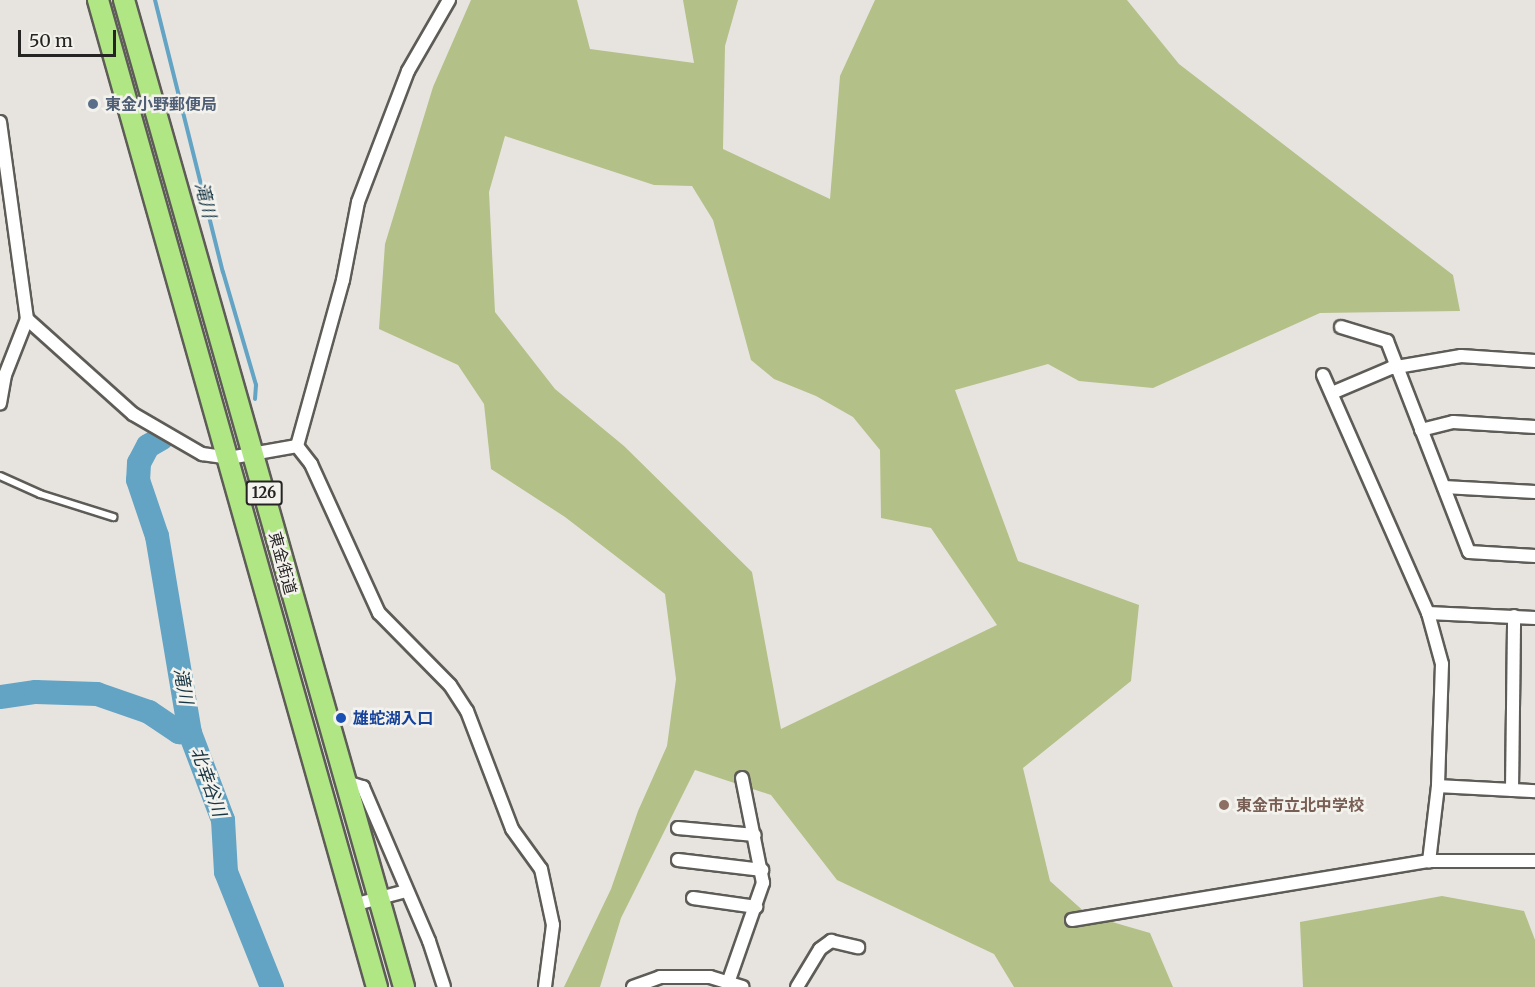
<!DOCTYPE html>
<html>
<head>
<meta charset="utf-8">
<style>
  body { margin:0 }
  #map { position:relative; width:1535px; height:987px; overflow:hidden; background:#e7e4e0; font-family:Merriweather,"Noto Sans JP",serif }
  div>[style] { position:absolute }
  [style*='--x'] { left:calc(var(--x)*1px); top:calc(var(--y)*1px); width:calc(var(--w)*1px); rotate:calc(var(--a)*1deg) }
  .green>* { inset:0; background:#b3c087 }
  .stream>* { height:4px; margin:-2px; padding:0 2px; transform-origin:2px; border-radius:2px; background:#63a4c4 }
  .river>* { height:24px; margin:-12px; padding:0 12px; transform-origin:12px; border-radius:12px; background:#63a4c4 }
  .roads { filter:drop-shadow(2px 0 #5e5c57) drop-shadow(-2px 0 #5e5c57) drop-shadow(0 2px #5e5c57) drop-shadow(0 -2px #5e5c57) }
  .service>* { height:6px; margin:-3px; padding:0 3px; transform-origin:3px; border-radius:3px; background:#fff }
  .minor>* { height:12px; margin:-6px; padding:0 6px; transform-origin:6px; border-radius:6px; background:#fff }
  .trunk>* { height:20px; margin:-10px; padding:0 10px; transform-origin:10px; border-radius:10px; background:#b0e784 }
  .dots>* { width:16px; height:16px; translate:-50% -50%; box-sizing:border-box; border:3px solid #f4f2ed; border-radius:50% }
  span { translate:-50% -50%; white-space:nowrap; text-align:center; line-height:1.15; -webkit-text-stroke:5px #f4f2ed; paint-order:stroke }
  .shield-label span { padding:2px 4px; background:#f4f2ed; border:2px solid; border-radius:4px; -webkit-text-stroke-width:0 }
  .shield-label { font-size:15px; color:#252423; font-weight:700 }
  .service-label { font-size:16px; color:#4e5e75; font-weight:700 }
  .left { translate:0 -50%; text-align:left }
  .street-label { font-size:16px; color:#252423 }
  .transit-label { font-size:16px; color:#164399; font-weight:700 }
  .education-label { font-size:16px; color:#785e54; font-weight:700 }
  .water-label { font-size:18px; color:#163543; font-style:italic }
  .scale { position:absolute; left:18px; top:30px; width:98px; height:27px; box-sizing:border-box; border:3px solid #252423; border-top:0; padding-left:8px; font-size:18px; line-height:21px; white-space:nowrap; color:#252423; -webkit-text-stroke:4px #f4f2ed; paint-order:stroke }
</style>
</head>
<body>
<div id="map">
  <div class="green">
    <i style="clip-path:polygon(evenodd,471px 0,577px 0,590px 49px,694px 63px,683px 0,738px 0,725px 46px,723px 149px,830px 199px,840px 76px,875px 0,1127px 0,1179px 64px,1453px 275px,1460px 311px,1320px 313px,1153px 388px,1079px 381px,1048px 364px,955px 390px,1018px 561px,1139px 605px,1131px 681px,1023px 768px,1050px 881px,1088px 915px,1150px 933px,1173px 987px,1014px 987px,994px 954px,837px 880px,771px 795px,695px 770px,621px 918px,600px 987px,564px 987px,611px 889px,638px 811px,667px 746px,676px 679px,665px 594px,565px 517px,491px 469px,484px 404px,458px 365px,379px 329px,385px 244px,433px 87px,471px 0,505px 136px,654px 185px,692px 186px,713px 220px,751px 360px,774px 379px,816px 396px,853px 417px,880px 450px,881px 518px,931px 528px,997px 625px,781px 729px,752px 572px,624px 446px,555px 389px,495px 312px,489px 192px,505px 136px)"></i>
    <i style="clip-path:polygon(1442px 896px,1524px 911px,1535px 940px,1535px 987px,1303px 987px,1300px 922px)"></i>
  </div>
  <div class="stream">
    <i style="--x:155;--y:0;--w:280;--a:76"></i>
    <i style="--x:223;--y:272;--w:118;--a:73.7"></i>
    <i style="--x:256;--y:385;--w:14;--a:94"></i>
  </div>
  <div class="river">
    <i style="--x:162;--y:438;--w:16;--a:150"></i>
    <i style="--x:148;--y:446;--w:19;--a:118"></i>
    <i style="--x:139;--y:463;--w:17;--a:93"></i>
    <i style="--x:138;--y:480;--w:59;--a:71.3"></i>
    <i style="--x:157;--y:536;--w:200;--a:80.5"></i>
    <i style="--x:190;--y:733;--w:93;--a:69.2"></i>
    <i style="--x:223;--y:820;--w:52;--a:86.7"></i>
    <i style="--x:226;--y:872;--w:124;--a:68.2"></i>
    <i style="--x:0;--y:697;--w:36;--a:-8"></i>
    <i style="--x:36;--y:692;--w:61;--a:1.9"></i>
    <i style="--x:97;--y:694;--w:55;--a:19.1"></i>
    <i style="--x:149;--y:712;--w:36;--a:34"></i>
    <i style="--x:179;--y:732;--w:11;--a:5"></i>
  </div>
  <div class="roads">
    <div class="service">
      <i style="--x:0;--y:476;--w:44;--a:24.2"></i>
      <i style="--x:40;--y:494;--w:77;--a:17.5"></i>
    </div>
    <div class="minor">
      <i style="--x:0;--y:122;--w:199;--a:82.2"></i>
      <i style="--x:27;--y:319;--w:60;--a:111.4"></i>
      <i style="--x:5;--y:375;--w:29;--a:100"></i>
      <i style="--x:27;--y:319;--w:142;--a:41.9"></i>
      <i style="--x:133;--y:414;--w:80;--a:30.1"></i>
      <i style="--x:202;--y:454;--w:27;--a:8"></i>
      <i style="--x:229;--y:458;--w:69;--a:-10"></i>
      <i style="--x:1341;--y:327;--w:48;--a:16.9"></i>
      <i style="--x:1387;--y:341;--w:226;--a:68.8"></i>
      <i style="--x:1469;--y:552;--w:66;--a:3.5"></i>
      <i style="--x:1323;--y:375;--w:260;--a:66.2"></i>
      <i style="--x:1428;--y:613;--w:53;--a:74.6"></i>
      <i style="--x:1442;--y:664;--w:122;--a:91.9"></i>
      <i style="--x:1438;--y:786;--w:76;--a:96.8"></i>
      <i style="--x:1332;--y:393;--w:64;--a:-23"></i>
      <i style="--x:1391;--y:368;--w:71;--a:-9.7"></i>
      <i style="--x:1461;--y:356;--w:74;--a:3.9"></i>
      <i style="--x:1421;--y:430;--w:33;--a:-14"></i>
      <i style="--x:1453;--y:422;--w:82;--a:3.5"></i>
      <i style="--x:297;--y:446;--w:23;--a:52"></i>
      <i style="--x:311;--y:464;--w:164;--a:65.5"></i>
      <i style="--x:379;--y:613;--w:101;--a:45.4"></i>
      <i style="--x:450;--y:685;--w:31;--a:57"></i>
      <i style="--x:467;--y:711;--w:126;--a:69.1"></i>
      <i style="--x:512;--y:829;--w:49;--a:54.1"></i>
      <i style="--x:541;--y:869;--w:57;--a:77.9"></i>
      <i style="--x:553;--y:925;--w:63;--a:97.4"></i>
      <i style="--x:297;--y:446;--w:172;--a:-74.5"></i>
      <i style="--x:343;--y:280;--w:79;--a:-79.1"></i>
      <i style="--x:358;--y:202;--w:140;--a:-69.1"></i>
      <i style="--x:408;--y:71;--w:82;--a:-60"></i>
      <i style="--x:1444;--y:487;--w:91;--a:3.1"></i>
      <i style="--x:1428;--y:613;--w:107;--a:2.7"></i>
      <i style="--x:343;--y:781;--w:21;--a:17"></i>
      <i style="--x:363;--y:787;--w:168;--a:66.8"></i>
      <i style="--x:429;--y:941;--w:48;--a:71.9"></i>
      <i style="--x:1438;--y:786;--w:97;--a:3"></i>
      <i style="--x:1512;--y:790;--w:174;--a:-89.3"></i>
      <i style="--x:678;--y:828;--w:77;--a:5.2"></i>
      <i style="--x:678;--y:860;--w:85;--a:6.8"></i>
      <i style="--x:693;--y:898;--w:64;--a:8.1"></i>
      <i style="--x:353;--y:905;--w:55;--a:-14.8"></i>
      <i style="--x:1072;--y:920;--w:362;--a:-9.4"></i>
      <i style="--x:1429;--y:861;--w:106;--a:0"></i>
      <i style="--x:729;--y:980;--w:103;--a:-70.7"></i>
      <i style="--x:763;--y:883;--w:107;--a:-101.3"></i>
      <i style="--x:633;--y:987;--w:29;--a:-20"></i>
      <i style="--x:660;--y:977;--w:50;--a:0"></i>
      <i style="--x:710;--y:977;--w:34;--a:17"></i>
      <i style="--x:797;--y:987;--w:44;--a:-58.8"></i>
      <i style="--x:820;--y:949;--w:14;--a:-36"></i>
      <i style="--x:831;--y:941;--w:28;--a:13"></i>
    </div>
    <div class="trunk">
      <i style="--x:98;--y:0;--w:1026;--a:74.22"></i>
      <i style="--x:124;--y:0;--w:1026;--a:74.16"></i>
    </div>
  </div>
  <div class="dots">
    <i style="left:93px;top:104px;background:#5c6f8a"></i>
    <i style="left:341px;top:718px;background:#1a4fb4"></i>
    <i style="left:1224px;top:805px;background:#8d6e63"></i>
  </div>
  <div class="shield-label">
    <span style="left:264px;top:493px">126</span>
  </div>
  <div class="service-label">
    <span class="left" style="left:105px;top:104px">東金小野郵便局</span>
  </div>
  <div class="street-label">
    <span style="left:283px;top:563px;rotate:75deg">東金街道</span>
  </div>
  <div class="transit-label">
    <span class="left" style="left:353px;top:718px">雄蛇湖入口</span>
  </div>
  <div class="education-label">
    <span class="left" style="left:1236px;top:805px">東金市立北中学校</span>
  </div>
  <div class="water-label">
    <span style="left:205px;top:200px;rotate:76deg">滝川</span>
    <span style="left:183px;top:686px;rotate:80deg">滝川</span>
    <span style="left:208px;top:782px;rotate:71deg">北幸谷川</span>
  </div>
  <div class="scale">50 m</div>
</div>
</body>
</html>
